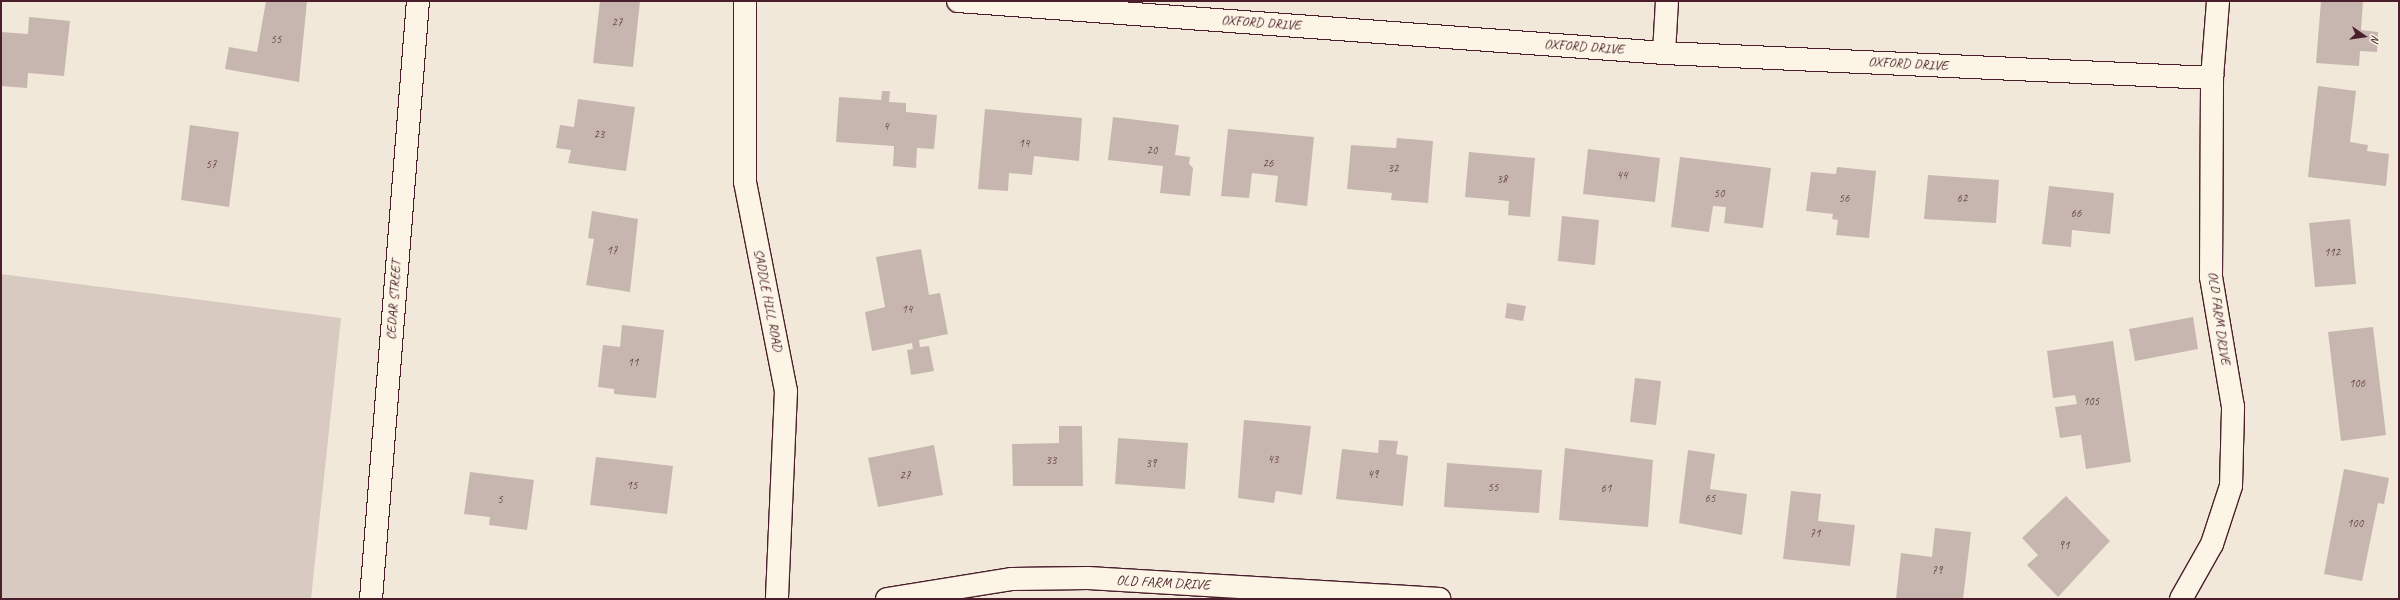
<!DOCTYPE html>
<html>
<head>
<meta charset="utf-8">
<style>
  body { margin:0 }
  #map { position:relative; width:2400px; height:600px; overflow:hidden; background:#f1e8da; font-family:Caveat,sans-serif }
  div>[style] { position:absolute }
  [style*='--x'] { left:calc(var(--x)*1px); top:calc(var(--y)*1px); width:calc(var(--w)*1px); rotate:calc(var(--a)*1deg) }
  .green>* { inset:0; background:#d8cac0 }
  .building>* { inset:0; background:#c7b6af }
  .roads { filter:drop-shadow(1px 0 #4a1f2b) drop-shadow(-1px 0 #4a1f2b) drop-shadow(0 1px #4a1f2b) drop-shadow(0 -1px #4a1f2b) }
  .minor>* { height:22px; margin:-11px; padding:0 11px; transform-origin:11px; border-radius:11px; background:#fcf5e5 }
  .major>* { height:22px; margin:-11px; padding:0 11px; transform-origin:11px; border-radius:11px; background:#fcf5e5 }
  span { translate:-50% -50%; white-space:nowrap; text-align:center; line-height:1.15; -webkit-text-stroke:3px #fcf5e5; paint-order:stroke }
  .number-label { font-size:12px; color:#69454c }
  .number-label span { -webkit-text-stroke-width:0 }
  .street-label { font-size:14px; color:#4a1f2b }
  .frame { position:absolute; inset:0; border:2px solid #4a1f2b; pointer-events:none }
  .north { position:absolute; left:2344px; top:16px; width:40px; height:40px; -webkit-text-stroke:3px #fcf5e5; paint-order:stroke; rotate:103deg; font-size:11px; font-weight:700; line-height:16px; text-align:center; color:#4a1f2b }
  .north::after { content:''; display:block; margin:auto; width:14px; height:18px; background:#4a1f2b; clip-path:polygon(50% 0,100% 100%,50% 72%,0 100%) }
</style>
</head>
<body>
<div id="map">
  <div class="green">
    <i style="clip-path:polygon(1px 274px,341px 318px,311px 599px,1px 599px)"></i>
  </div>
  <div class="building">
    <i style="clip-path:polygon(266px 1px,307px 1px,299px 82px,225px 69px,229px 47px,257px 52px)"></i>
    <i style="clip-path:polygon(600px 1px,640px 1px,633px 67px,593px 63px)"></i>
    <i style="clip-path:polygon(2321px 1px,2363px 1px,2361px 30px,2378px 32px,2377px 52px,2360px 51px,2359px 66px,2316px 63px)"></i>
    <i style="clip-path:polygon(29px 17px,70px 21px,64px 76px,28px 73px,27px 88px,1px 86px,1px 32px,28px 34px)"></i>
    <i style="clip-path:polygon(2318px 86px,2356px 91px,2350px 142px,2368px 145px,2367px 151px,2389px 154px,2386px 186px,2308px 177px)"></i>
    <i style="clip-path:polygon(882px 91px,890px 91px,889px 102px,906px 103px,906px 112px,937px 115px,934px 149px,917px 148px,916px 168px,893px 166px,894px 146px,836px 142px,839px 97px,881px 100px)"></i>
    <i style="clip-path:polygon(578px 99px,635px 107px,626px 171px,568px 163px,571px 150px,556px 148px,560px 125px,574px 127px)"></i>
    <i style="clip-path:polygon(985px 109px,1082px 118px,1079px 161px,1034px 156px,1032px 175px,1009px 173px,1008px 191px,978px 189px)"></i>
    <i style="clip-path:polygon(1113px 117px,1179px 125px,1175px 155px,1190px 157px,1189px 164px,1193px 168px,1190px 196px,1160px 193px,1163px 166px,1108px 160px)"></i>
    <i style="clip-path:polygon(190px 125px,239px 132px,229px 207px,181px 200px)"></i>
    <i style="clip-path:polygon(1228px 129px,1314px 137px,1307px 206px,1275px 202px,1278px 176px,1252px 173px,1249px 198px,1221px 196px)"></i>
    <i style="clip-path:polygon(1397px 138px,1433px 141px,1428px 203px,1391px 200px,1392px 193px,1347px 189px,1351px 145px,1396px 148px)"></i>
    <i style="clip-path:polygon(1588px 149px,1660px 158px,1655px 202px,1583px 194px)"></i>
    <i style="clip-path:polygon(1469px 152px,1535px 158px,1530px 217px,1508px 215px,1509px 201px,1465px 197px)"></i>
    <i style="clip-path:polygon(1680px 157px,1771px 168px,1763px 228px,1724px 223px,1726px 207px,1713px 206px,1709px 232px,1671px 227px)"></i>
    <i style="clip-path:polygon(1837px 167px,1876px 171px,1869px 238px,1836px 235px,1838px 220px,1832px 219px,1833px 214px,1806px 211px,1811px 172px,1836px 174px)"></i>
    <i style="clip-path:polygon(1928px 175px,1999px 180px,1996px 223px,1924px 219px)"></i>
    <i style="clip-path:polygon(2049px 186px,2114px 193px,2110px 234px,2072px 230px,2071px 247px,2042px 244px)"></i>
    <i style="clip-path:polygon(592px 211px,638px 219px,630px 292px,586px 285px,594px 239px,588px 238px)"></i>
    <i style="clip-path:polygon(1562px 216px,1599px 220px,1595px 265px,1558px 261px)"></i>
    <i style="clip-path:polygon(2350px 219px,2356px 284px,2315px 287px,2309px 223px)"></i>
    <i style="clip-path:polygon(921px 249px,929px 295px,940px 293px,948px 334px,919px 340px,920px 347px,929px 346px,934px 371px,911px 375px,907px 350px,913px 349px,912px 343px,872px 351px,865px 312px,885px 307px,876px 257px)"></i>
    <i style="clip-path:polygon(1507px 303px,1526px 306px,1523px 321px,1505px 318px)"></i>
    <i style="clip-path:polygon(2193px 317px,2198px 349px,2135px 361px,2129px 329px)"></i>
    <i style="clip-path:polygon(622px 325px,664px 330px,656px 398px,614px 394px,614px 389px,598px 387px,603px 345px,620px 347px)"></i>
    <i style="clip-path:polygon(2373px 327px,2386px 435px,2341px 441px,2328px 332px)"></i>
    <i style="clip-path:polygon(2113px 341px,2131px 462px,2086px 469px,2081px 435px,2060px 438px,2055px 407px,2077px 404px,2075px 395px,2053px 398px,2047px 351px)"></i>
    <i style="clip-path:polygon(1635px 378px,1661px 381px,1656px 425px,1630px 422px)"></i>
    <i style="clip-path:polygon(1244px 420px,1311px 426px,1302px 495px,1276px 491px,1274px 503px,1238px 498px)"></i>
    <i style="clip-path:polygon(1059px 426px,1082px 426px,1083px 486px,1013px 486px,1012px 444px,1059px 443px)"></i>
    <i style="clip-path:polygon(1118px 438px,1188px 443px,1185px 489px,1115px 484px)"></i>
    <i style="clip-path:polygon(1379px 440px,1398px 441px,1396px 454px,1408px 456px,1403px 506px,1336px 499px,1342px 449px,1378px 453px)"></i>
    <i style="clip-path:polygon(934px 445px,943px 495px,878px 507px,868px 458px)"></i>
    <i style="clip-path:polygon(1565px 448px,1653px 460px,1648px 527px,1559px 520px)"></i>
    <i style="clip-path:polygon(1688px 450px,1715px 454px,1710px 489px,1747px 494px,1742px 535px,1679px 523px)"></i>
    <i style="clip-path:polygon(596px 457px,673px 466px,667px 514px,590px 505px)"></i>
    <i style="clip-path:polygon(1447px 463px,1542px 470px,1539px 513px,1444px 507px)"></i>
    <i style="clip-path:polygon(2344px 469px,2389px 478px,2384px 504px,2378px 503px,2362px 581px,2324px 574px)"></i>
    <i style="clip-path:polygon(470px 472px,534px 480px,527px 530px,489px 525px,490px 517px,464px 514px)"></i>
    <i style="clip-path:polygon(1791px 491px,1821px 494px,1818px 521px,1855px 525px,1850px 566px,1783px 559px)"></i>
    <i style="clip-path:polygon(2066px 496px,2110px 541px,2058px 597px,2027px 565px,2038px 555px,2022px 538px)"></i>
    <i style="clip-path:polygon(1935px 528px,1971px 532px,1963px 599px,1896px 599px,1901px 553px,1932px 557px)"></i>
  </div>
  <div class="roads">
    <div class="minor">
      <i style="--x:745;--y:1;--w:181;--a:90"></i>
      <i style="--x:745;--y:182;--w:213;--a:78.9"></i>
      <i style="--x:786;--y:391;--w:208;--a:92.5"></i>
      <i style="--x:958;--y:1;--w:708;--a:4.21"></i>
      <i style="--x:1664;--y:53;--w:549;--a:2.61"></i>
      <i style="--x:1664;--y:53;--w:52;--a:-86.7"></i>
      <i style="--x:887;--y:599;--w:127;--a:-9.1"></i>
      <i style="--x:1012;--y:579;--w:76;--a:-0.8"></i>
      <i style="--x:1088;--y:578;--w:352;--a:3.4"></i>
      <i style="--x:2181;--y:599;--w:63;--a:-60.6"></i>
      <i style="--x:2212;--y:544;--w:61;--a:-71.9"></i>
      <i style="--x:2231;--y:486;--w:79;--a:-88.5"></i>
      <i style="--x:2233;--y:407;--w:132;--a:-99.6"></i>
      <i style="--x:2211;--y:277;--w:199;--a:-89.7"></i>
      <i style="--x:2212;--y:78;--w:77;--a:-85.5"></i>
    </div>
    <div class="major">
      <i style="--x:371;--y:599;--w:600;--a:-85.51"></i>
    </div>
  </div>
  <div class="number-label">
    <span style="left:617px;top:23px">27</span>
    <span style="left:276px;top:40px">55</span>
    <span style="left:886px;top:127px">4</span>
    <span style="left:599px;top:135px">23</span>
    <span style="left:1024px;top:144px">14</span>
    <span style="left:1152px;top:151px">20</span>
    <span style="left:1268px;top:164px">26</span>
    <span style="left:211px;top:165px">57</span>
    <span style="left:1393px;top:169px">32</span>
    <span style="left:1622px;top:176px">44</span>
    <span style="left:1502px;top:180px">38</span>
    <span style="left:1719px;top:194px">50</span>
    <span style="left:1844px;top:199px">56</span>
    <span style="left:1962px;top:199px">62</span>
    <span style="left:2076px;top:214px">66</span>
    <span style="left:612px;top:251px">17</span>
    <span style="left:2332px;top:253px">112</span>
    <span style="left:907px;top:310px">14</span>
    <span style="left:633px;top:363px">11</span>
    <span style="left:2357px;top:384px">106</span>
    <span style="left:2091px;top:402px">105</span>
    <span style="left:1273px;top:460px">43</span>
    <span style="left:1051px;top:461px">33</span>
    <span style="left:1151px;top:464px">39</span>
    <span style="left:1373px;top:475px">49</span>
    <span style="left:905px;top:476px">27</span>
    <span style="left:632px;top:486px">15</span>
    <span style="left:1493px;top:488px">55</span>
    <span style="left:1606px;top:489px">61</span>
    <span style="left:1710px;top:499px">65</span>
    <span style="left:500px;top:500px">5</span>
    <span style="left:2355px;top:524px">100</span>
    <span style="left:1815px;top:534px">71</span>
    <span style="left:2064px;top:546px">91</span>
    <span style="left:1937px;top:571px">79</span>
  </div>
  <div class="street-label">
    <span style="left:1261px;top:23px;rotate:4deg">OXFORD DRIVE</span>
    <span style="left:1584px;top:47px;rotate:4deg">OXFORD DRIVE</span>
    <span style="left:1908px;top:64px;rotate:3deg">OXFORD DRIVE</span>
    <span style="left:394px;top:300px;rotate:-86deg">CEDAR STREET</span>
    <span style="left:768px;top:300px;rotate:79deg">SADDLE HILL ROAD</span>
    <span style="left:2219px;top:318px;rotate:82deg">OLD FARM DRIVE</span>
    <span style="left:1163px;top:583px;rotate:3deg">OLD FARM DRIVE</span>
  </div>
  <div class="frame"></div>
  <div class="north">N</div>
</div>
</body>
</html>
